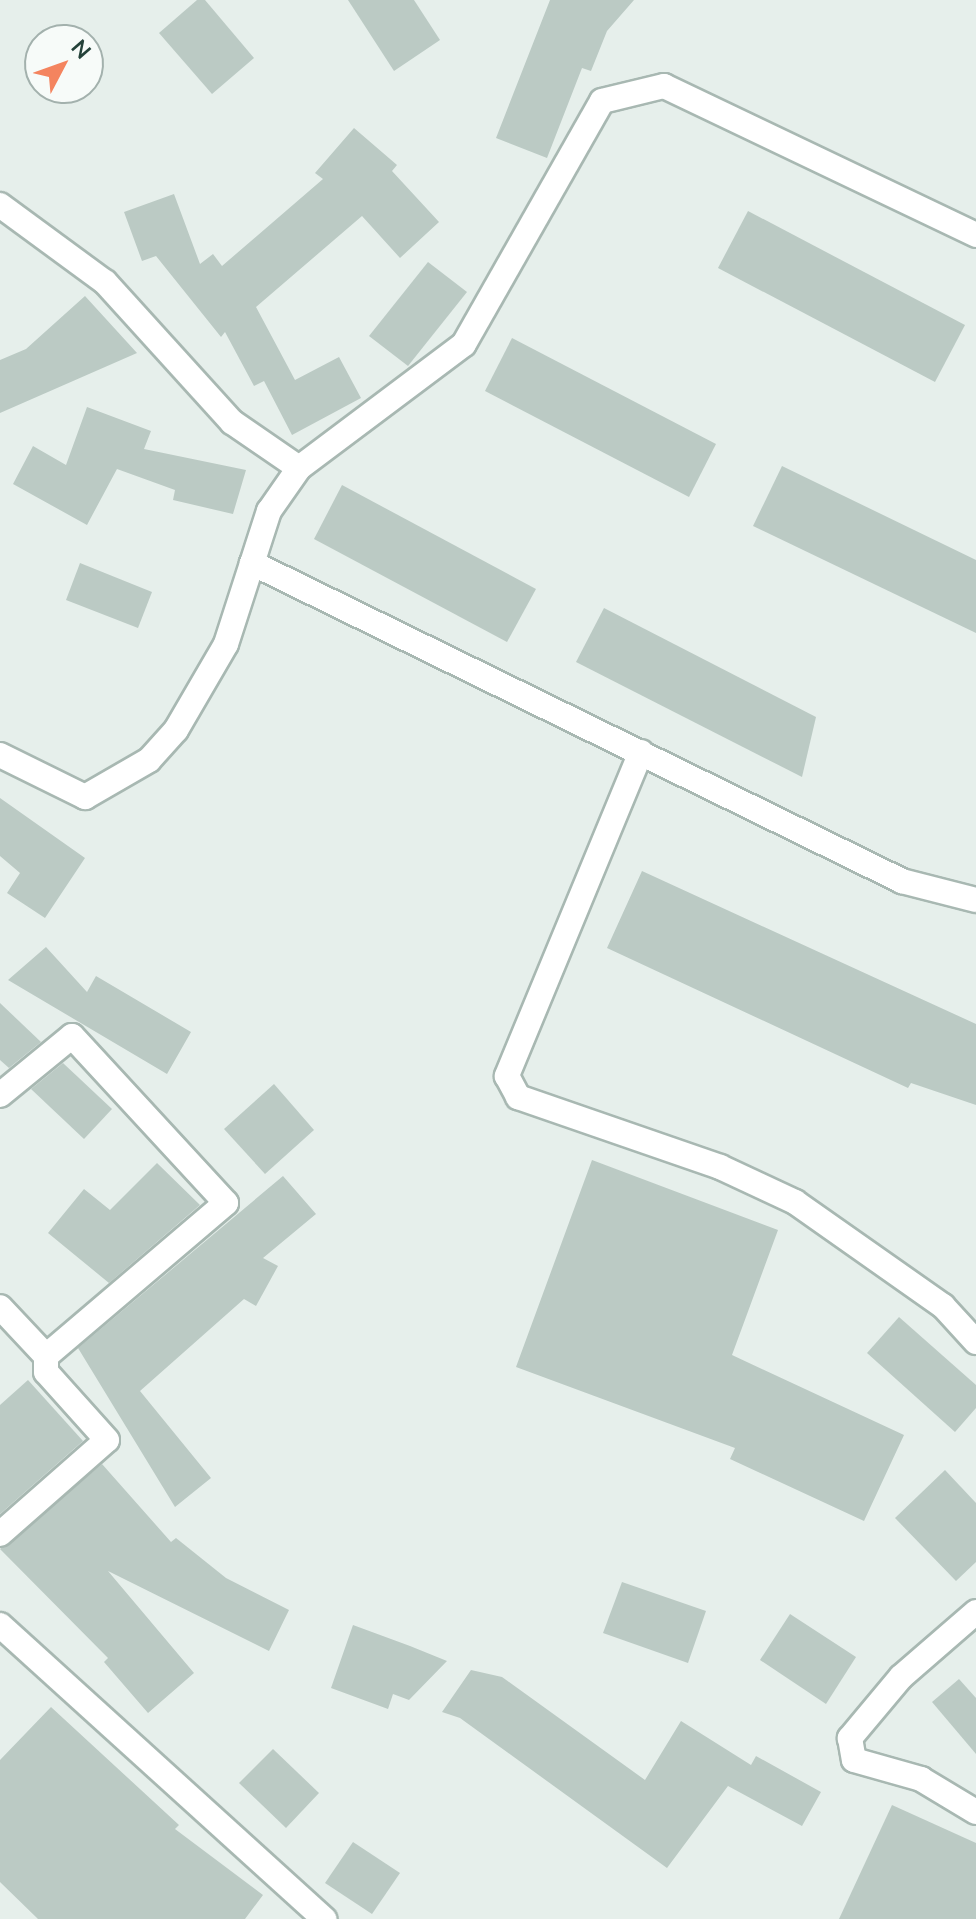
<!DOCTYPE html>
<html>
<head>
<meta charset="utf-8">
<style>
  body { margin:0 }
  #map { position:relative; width:976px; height:1919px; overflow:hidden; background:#e6efeb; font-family:"Nunito Sans",sans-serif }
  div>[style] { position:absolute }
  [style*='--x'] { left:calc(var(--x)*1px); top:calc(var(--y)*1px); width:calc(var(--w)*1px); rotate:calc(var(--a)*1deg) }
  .building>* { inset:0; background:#bbcac4 }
  .roads { filter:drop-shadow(2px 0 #a8b8b2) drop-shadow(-2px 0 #a8b8b2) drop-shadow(0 2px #a8b8b2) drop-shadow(0 -2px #a8b8b2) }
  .minor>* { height:24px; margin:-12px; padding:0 12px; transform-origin:12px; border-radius:12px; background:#fff }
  span { translate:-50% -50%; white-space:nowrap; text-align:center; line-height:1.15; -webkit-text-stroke:6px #f7fbf9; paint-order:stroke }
  .north { position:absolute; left:24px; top:24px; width:80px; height:80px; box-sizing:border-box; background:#f7fbf9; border:2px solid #a3b1ad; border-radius:50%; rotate:49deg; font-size:22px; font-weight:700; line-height:32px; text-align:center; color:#24423a }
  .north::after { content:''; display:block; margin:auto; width:28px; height:36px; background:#f4845f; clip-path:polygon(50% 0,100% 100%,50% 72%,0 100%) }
</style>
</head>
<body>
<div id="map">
  <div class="building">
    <i style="clip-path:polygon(197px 0,205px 0,254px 58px,212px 94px,159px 33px)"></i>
    <i style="clip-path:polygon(348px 0,414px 0,440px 40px,394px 71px)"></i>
    <i style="clip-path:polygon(550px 0,634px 0,607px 31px,591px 71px,582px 68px,547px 158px,496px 138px)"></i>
    <i style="clip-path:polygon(354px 128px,397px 165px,392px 171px,439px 222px,400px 258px,362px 216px,256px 307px,295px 380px,339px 357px,361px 398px,292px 435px,264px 381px,254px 386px,225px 332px,221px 337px,156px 256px,142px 261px,124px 212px,174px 194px,200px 264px,213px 254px,222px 266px,323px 179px,315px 173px)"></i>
    <i style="clip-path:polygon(748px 211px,965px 325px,935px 382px,718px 268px)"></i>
    <i style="clip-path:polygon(428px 262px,467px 292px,408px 366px,369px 336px)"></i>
    <i style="clip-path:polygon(85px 296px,137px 353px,0 413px,0 360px,26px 349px)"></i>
    <i style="clip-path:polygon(512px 338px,716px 444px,689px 497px,485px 391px)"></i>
    <i style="clip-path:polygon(87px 407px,151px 431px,144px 449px,246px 470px,233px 514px,173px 500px,175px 490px,117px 469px,87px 525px,13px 484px,33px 446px,66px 465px)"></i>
    <i style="clip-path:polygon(782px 466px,976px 560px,976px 633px,753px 526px)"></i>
    <i style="clip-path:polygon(342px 485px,536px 589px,507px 642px,314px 539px)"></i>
    <i style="clip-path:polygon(80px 563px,152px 592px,138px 628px,66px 600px)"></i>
    <i style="clip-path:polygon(604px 608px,816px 717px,802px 777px,576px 662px)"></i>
    <i style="clip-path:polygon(0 798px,85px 858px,45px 918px,7px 893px,20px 873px,0 856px)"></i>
    <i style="clip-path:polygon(642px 871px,976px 1024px,976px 1105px,911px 1083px,908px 1088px,607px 948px)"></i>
    <i style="clip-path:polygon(46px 947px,87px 992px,96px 976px,191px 1032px,167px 1074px,8px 980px)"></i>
    <i style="clip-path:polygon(0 1003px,41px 1042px,9px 1068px,0 1060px)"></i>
    <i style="clip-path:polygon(63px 1063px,112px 1109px,84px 1139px,31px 1089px)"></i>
    <i style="clip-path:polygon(274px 1084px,314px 1130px,265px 1174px,224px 1129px)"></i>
    <i style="clip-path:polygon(592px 1160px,778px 1230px,732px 1355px,904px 1435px,864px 1521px,730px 1459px,735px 1448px,516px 1367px)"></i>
    <i style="clip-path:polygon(157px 1163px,200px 1205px,109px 1283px,48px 1233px,84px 1189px,110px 1210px)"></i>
    <i style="clip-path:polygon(283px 1176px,316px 1214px,263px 1258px,278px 1266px,256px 1306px,244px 1299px,140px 1391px,211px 1478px,175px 1507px,78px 1348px)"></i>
    <i style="clip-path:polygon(899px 1317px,976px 1385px,976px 1408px,955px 1432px,867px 1353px)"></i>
    <i style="clip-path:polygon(28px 1380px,83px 1441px,0 1514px,0 1405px)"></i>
    <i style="clip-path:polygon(102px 1464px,171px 1542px,176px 1538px,226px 1578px,289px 1610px,269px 1651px,108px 1571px,194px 1673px,148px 1713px,104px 1662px,108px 1658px,0 1549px)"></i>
    <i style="clip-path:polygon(945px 1470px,976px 1503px,976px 1562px,956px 1581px,895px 1518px)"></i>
    <i style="clip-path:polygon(622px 1582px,706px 1611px,688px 1663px,603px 1633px)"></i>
    <i style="clip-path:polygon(790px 1614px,856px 1657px,826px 1704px,760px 1660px)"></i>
    <i style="clip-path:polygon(353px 1625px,410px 1646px,447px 1661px,409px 1700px,393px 1694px,388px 1709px,331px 1688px)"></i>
    <i style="clip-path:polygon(471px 1670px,502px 1677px,645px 1780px,681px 1721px,751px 1765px,756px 1756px,821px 1792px,802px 1826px,728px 1786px,667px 1868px,460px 1718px,442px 1712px)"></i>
    <i style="clip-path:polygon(959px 1679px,976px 1698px,976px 1754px,932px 1702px)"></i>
    <i style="clip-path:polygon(51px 1707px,179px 1825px,175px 1829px,263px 1895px,245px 1919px,38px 1919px,0 1882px,0 1760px)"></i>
    <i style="clip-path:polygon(273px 1749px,319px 1793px,286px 1828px,239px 1783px)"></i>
    <i style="clip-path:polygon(892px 1805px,976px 1843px,976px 1919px,839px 1919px)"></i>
    <i style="clip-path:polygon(353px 1842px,400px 1873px,372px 1914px,325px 1883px)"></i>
  </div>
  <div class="roads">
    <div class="minor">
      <i style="--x:0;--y:205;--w:130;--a:36.3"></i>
      <i style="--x:105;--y:282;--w:189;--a:47.8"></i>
      <i style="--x:232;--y:422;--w:81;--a:34.5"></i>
      <i style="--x:299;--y:468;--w:206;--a:-36.9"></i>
      <i style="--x:464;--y:344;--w:279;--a:-60.4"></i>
      <i style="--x:602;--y:101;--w:64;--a:-13.6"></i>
      <i style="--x:664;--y:86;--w:346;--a:25.5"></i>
      <i style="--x:252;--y:563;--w:724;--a:26.07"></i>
      <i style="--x:902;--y:881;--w:76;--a:14.4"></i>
      <i style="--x:641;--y:752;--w:351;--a:112.5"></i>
      <i style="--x:507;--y:1076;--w:24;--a:62"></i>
      <i style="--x:518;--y:1097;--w:214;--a:19.1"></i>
      <i style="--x:720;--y:1167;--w:83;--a:25"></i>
      <i style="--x:795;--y:1202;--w:181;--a:35.1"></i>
      <i style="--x:943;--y:1306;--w:49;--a:47.5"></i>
      <i style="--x:0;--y:755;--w:95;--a:26.3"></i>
      <i style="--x:85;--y:797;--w:74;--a:-30"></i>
      <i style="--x:149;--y:760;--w:40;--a:-48"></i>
      <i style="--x:176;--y:730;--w:99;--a:-59.8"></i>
      <i style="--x:226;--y:644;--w:140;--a:-72.1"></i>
      <i style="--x:269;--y:511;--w:52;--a:-55.1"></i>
      <i style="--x:0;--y:1095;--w:93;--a:-39.3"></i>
      <i style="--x:72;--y:1036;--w:227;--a:47.3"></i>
      <i style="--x:226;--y:1203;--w:236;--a:139.6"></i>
      <i style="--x:46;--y:1356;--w:67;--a:-133.2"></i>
      <i style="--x:0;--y:1534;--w:142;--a:-41.3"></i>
      <i style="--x:107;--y:1440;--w:91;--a:-131.9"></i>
      <i style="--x:46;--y:1372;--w:16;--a:-90"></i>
      <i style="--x:976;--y:1612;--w:99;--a:139.1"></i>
      <i style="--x:901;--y:1677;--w:80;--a:129.9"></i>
      <i style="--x:850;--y:1738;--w:22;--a:80"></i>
      <i style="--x:854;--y:1760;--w:70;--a:15.8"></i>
      <i style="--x:921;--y:1779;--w:64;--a:31"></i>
      <i style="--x:0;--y:1625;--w:438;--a:42.2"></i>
    </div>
  </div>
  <div class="north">N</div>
</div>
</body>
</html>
